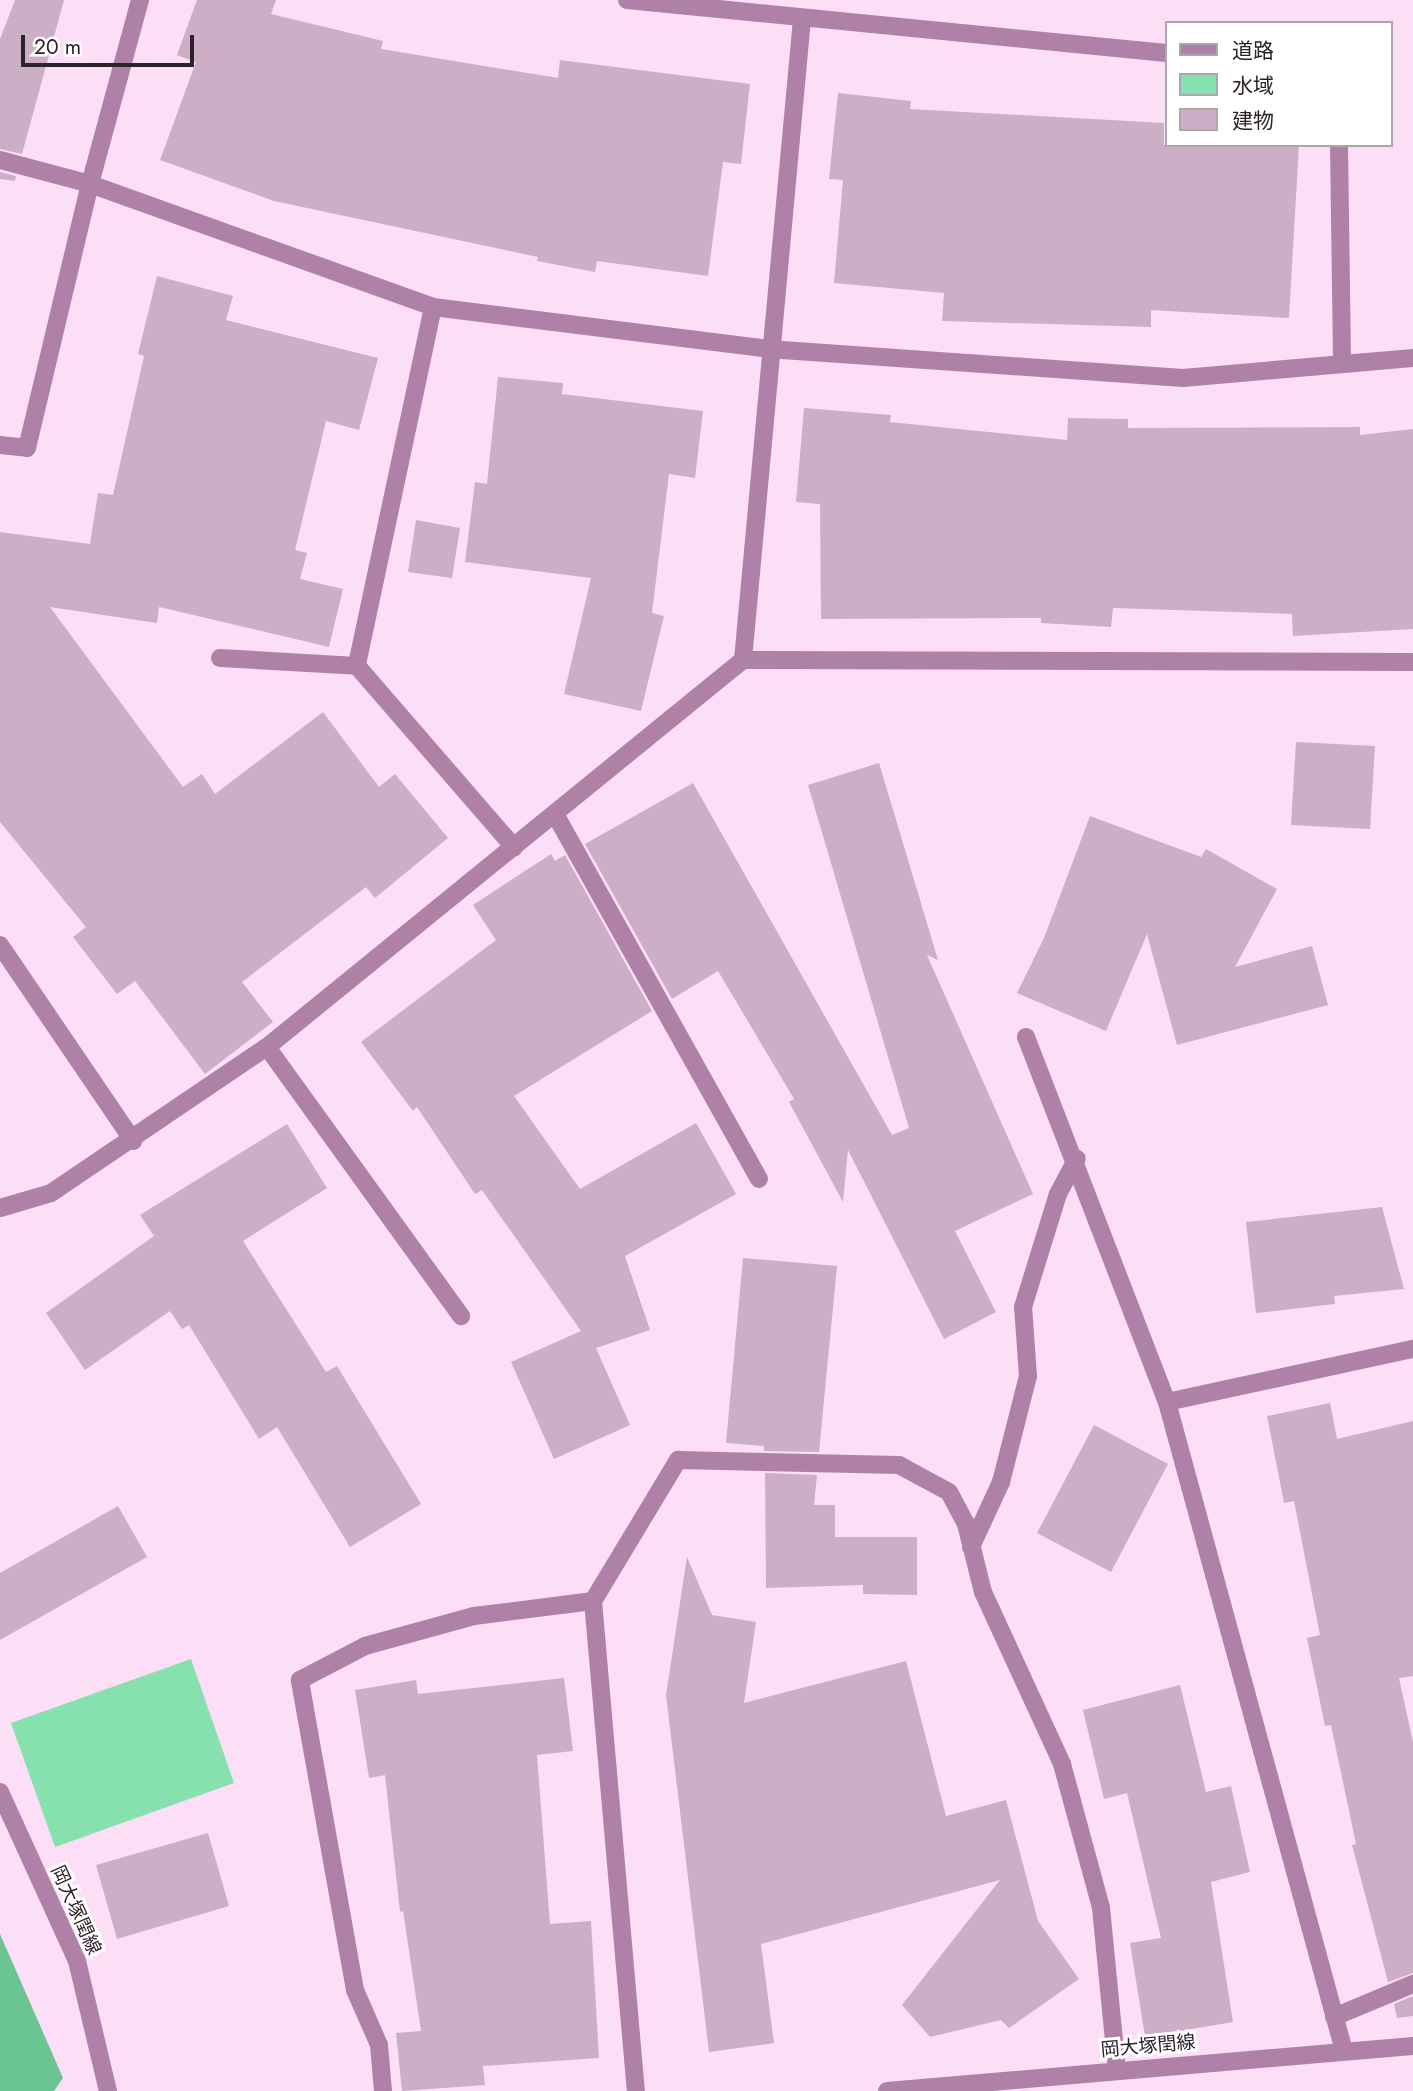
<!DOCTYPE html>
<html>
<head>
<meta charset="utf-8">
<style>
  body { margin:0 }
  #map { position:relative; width:1413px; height:2091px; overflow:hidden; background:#fcdef6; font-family:Jost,"Noto Sans JP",sans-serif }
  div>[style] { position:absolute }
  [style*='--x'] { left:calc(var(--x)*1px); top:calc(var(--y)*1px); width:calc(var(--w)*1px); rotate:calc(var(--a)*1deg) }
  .forest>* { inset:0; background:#6bc593 }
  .water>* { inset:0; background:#87e1ae }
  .building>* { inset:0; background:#ccafc6 }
  .lane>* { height:18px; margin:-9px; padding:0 9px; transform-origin:9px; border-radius:9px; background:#b081a7 }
  .street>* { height:18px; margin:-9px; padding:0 9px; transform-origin:9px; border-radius:9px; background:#b081a7 }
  span { translate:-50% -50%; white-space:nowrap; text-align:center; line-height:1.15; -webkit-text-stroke:6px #fff; paint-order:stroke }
  .street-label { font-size:19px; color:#2d222b }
  .legend { position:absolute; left:1165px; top:21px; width:228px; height:126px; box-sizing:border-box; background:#fff; border:2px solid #aba7aa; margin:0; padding:9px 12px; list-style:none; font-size:21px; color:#2d222b }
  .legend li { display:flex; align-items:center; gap:14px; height:35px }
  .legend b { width:35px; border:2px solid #aba7aa }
  .scale { position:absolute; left:21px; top:35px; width:173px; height:32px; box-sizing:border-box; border:4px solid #2d222b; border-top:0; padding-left:9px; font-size:21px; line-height:24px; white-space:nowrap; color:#2d222b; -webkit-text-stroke:5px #fff; paint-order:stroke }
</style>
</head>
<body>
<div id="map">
  <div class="forest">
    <i style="clip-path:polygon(0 1934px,63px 2078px,54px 2091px,0 2091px)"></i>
  </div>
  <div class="water">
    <i style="clip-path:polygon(191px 1659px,234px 1783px,55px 1847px,11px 1723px)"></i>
  </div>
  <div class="building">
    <i style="clip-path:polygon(15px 0,64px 0,22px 154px,0 149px,0 39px)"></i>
    <i style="clip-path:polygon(197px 0,276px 0,271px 14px,383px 41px,381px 49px,558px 78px,560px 60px,750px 84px,741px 164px,723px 162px,708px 276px,597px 261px,595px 272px,537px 261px,538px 257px,274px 201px,160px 160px,196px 62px,177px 55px)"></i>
    <i style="clip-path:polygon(838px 93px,911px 101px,910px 109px,1164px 123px,1164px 145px,1299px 145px,1289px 318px,1151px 310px,1151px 327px,942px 321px,944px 293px,834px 283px,843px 180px,829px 179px)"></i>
    <i style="clip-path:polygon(0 172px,16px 176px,15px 181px,0 179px)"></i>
    <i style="clip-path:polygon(157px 276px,233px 296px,226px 320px,378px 358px,359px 430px,326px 421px,295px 550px,307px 553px,300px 579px,343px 589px,329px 647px,159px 607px,157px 623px,50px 607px,183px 787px,202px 774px,215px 794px,323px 712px,379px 787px,395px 774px,448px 838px,375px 898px,366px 887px,242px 982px,273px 1022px,205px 1074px,135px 981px,117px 994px,73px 937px,86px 927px,0 822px,0 532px,90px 544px,98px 493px,113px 495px,144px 356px,138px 354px)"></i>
    <i style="clip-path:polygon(498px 377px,563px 383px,562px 394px,703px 411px,695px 478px,669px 474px,652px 613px,664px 616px,641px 711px,564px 694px,591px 578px,465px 562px,475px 482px,487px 484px)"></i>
    <i style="clip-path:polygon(804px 408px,891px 415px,890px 422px,1067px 440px,1068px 418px,1128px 419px,1128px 428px,1360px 427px,1360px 435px,1413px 429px,1413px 629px,1293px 636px,1292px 614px,1113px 608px,1111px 627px,1041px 623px,1041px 618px,821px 619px,820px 504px,796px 502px)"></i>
    <i style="clip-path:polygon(416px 520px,460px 528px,452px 578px,408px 572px)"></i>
    <i style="clip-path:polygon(1296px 742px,1375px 746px,1370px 829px,1291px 825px)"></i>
    <i style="clip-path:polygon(879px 763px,938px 960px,927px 955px,1033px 1194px,955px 1231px,996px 1312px,944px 1339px,848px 1150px,843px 1202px,789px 1102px,794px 1099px,718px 971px,672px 999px,585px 844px,693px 783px,892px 1135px,909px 1128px,808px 785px)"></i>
    <i style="clip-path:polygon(1090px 816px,1201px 857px,1206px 849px,1277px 889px,1235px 967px,1312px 946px,1328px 1005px,1177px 1045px,1147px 934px,1106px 1031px,1017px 993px,1044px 938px)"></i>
    <i style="clip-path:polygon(551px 854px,555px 861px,565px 855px,652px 1011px,514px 1096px,580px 1189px,696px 1123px,736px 1194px,625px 1256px,650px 1330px,596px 1348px,630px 1425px,554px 1459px,511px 1362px,581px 1331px,482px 1190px,475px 1194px,417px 1107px,413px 1111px,361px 1042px,496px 940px,473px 905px)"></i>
    <i style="clip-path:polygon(287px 1124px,327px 1188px,243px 1241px,326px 1372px,337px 1366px,421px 1504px,350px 1547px,277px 1427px,259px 1439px,189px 1325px,182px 1329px,170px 1311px,85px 1370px,46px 1313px,154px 1236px,140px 1215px)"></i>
    <i style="clip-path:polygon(1382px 1207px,1404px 1289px,1334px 1296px,1335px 1304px,1256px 1313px,1246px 1222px)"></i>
    <i style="clip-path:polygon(743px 1258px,837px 1266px,819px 1452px,764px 1451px,764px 1446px,726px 1443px)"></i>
    <i style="clip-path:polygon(1330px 1403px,1337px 1439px,1413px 1421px,1413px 1676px,1399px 1678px,1413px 1742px,1413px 1973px,1388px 1982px,1352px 1845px,1356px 1844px,1331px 1725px,1325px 1726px,1307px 1638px,1320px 1635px,1294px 1501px,1284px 1503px,1267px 1416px)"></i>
    <i style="clip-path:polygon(1094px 1425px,1168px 1464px,1111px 1572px,1037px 1533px)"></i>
    <i style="clip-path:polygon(765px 1473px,817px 1475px,814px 1505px,835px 1505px,835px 1537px,917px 1537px,917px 1595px,863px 1594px,863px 1585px,766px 1588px)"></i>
    <i style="clip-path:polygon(118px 1506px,147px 1557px,0 1640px,0 1573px)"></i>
    <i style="clip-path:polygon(687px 1557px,712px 1615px,756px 1622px,744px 1703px,906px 1661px,946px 1816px,1006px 1800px,1038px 1921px,1079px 1979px,1009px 2028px,1001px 2020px,930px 2037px,902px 2005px,1000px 1880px,761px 1944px,774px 2043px,709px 2052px,666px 1695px)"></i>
    <i style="clip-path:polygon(564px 1678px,573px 1751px,537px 1755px,550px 1924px,591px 1921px,599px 2058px,483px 2066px,485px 2085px,402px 2091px,396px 2033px,421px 2031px,403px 1911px,400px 1912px,385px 1775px,369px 1778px,355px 1690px,416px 1680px,418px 1694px)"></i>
    <i style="clip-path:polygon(1180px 1685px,1206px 1792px,1231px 1786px,1250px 1872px,1211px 1882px,1233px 2022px,1145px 2037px,1130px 1943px,1161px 1938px,1127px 1793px,1104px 1799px,1083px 1710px)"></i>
    <i style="clip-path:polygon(208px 1833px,229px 1906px,117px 1939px,96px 1865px)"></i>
    <i style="clip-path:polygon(1413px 1996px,1413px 2016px,1397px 2018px,1394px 2004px)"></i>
  </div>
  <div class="lane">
    <i style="--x:1026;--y:1037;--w:391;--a:68.9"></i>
    <i style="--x:971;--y:1547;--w:72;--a:-65.2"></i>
    <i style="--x:1001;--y:1482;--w:109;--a:-75.7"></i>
    <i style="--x:1028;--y:1376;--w:69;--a:-94.1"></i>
    <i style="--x:1023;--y:1307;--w:118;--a:-72.8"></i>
    <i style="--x:1058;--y:1194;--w:40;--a:-62"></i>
    <i style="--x:593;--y:1601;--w:165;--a:-58.9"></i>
    <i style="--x:678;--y:1460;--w:221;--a:1.3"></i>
    <i style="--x:899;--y:1465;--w:57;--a:28.4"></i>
    <i style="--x:949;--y:1492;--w:36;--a:62"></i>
    <i style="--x:966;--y:1524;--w:70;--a:76"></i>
    <i style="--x:983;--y:1592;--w:189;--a:65.3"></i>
    <i style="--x:1062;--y:1764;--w:149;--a:74.8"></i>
    <i style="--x:1101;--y:1908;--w:163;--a:84.4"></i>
  </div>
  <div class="street">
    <i style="--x:627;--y:0;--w:542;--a:5.62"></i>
    <i style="--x:802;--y:19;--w:644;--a:95.26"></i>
    <i style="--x:743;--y:660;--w:670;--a:0.17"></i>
    <i style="--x:1339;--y:145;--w:217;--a:89.2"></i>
    <i style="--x:0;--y:160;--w:93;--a:14.9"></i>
    <i style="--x:90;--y:184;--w:364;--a:19.7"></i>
    <i style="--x:433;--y:307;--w:338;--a:7.1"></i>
    <i style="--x:768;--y:349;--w:416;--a:4"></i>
    <i style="--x:1183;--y:378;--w:231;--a:-5"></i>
    <i style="--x:433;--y:307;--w:367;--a:102"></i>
    <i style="--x:357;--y:666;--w:240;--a:49.1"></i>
    <i style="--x:0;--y:445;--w:27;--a:6"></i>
    <i style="--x:27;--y:448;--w:271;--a:-76.6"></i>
    <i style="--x:90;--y:184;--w:191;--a:-74.8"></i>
    <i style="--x:220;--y:658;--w:137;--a:3.3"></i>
    <i style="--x:555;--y:814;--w:418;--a:60.8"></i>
    <i style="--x:0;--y:945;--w:237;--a:55.8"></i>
    <i style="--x:267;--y:1047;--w:332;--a:54.2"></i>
    <i style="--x:0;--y:1208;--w:53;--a:-16.4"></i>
    <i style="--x:51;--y:1193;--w:261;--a:-34.1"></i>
    <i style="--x:267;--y:1047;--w:613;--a:-39.11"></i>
    <i style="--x:0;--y:1792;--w:186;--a:65.5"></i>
    <i style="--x:77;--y:1961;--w:134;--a:76.6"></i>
    <i style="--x:1334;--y:2017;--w:86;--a:-22.7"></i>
    <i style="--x:1344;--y:2051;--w:673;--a:-105.26"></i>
    <i style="--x:1167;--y:1402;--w:252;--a:-12.2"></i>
    <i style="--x:383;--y:2091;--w:46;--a:-95"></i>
    <i style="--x:379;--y:2045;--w:60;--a:-113.6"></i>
    <i style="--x:355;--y:1990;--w:315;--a:-100.1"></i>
    <i style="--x:300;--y:1680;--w:73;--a:-27.6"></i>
    <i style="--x:365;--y:1646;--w:113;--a:-15.4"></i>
    <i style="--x:474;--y:1616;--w:120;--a:-7.2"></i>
    <i style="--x:593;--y:1601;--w:492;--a:85"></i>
    <i style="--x:887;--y:2091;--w:528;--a:-4.89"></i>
  </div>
  <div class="street-label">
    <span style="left:76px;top:1910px;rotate:66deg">岡大塚閏線</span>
    <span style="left:1148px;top:2046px;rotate:-5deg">岡大塚閏線</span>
  </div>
  <ul class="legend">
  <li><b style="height:9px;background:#b081a7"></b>道路</li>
  <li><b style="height:19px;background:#87e1ae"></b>水域</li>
  <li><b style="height:19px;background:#ccafc6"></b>建物</li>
  </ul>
  <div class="scale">20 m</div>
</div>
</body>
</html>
